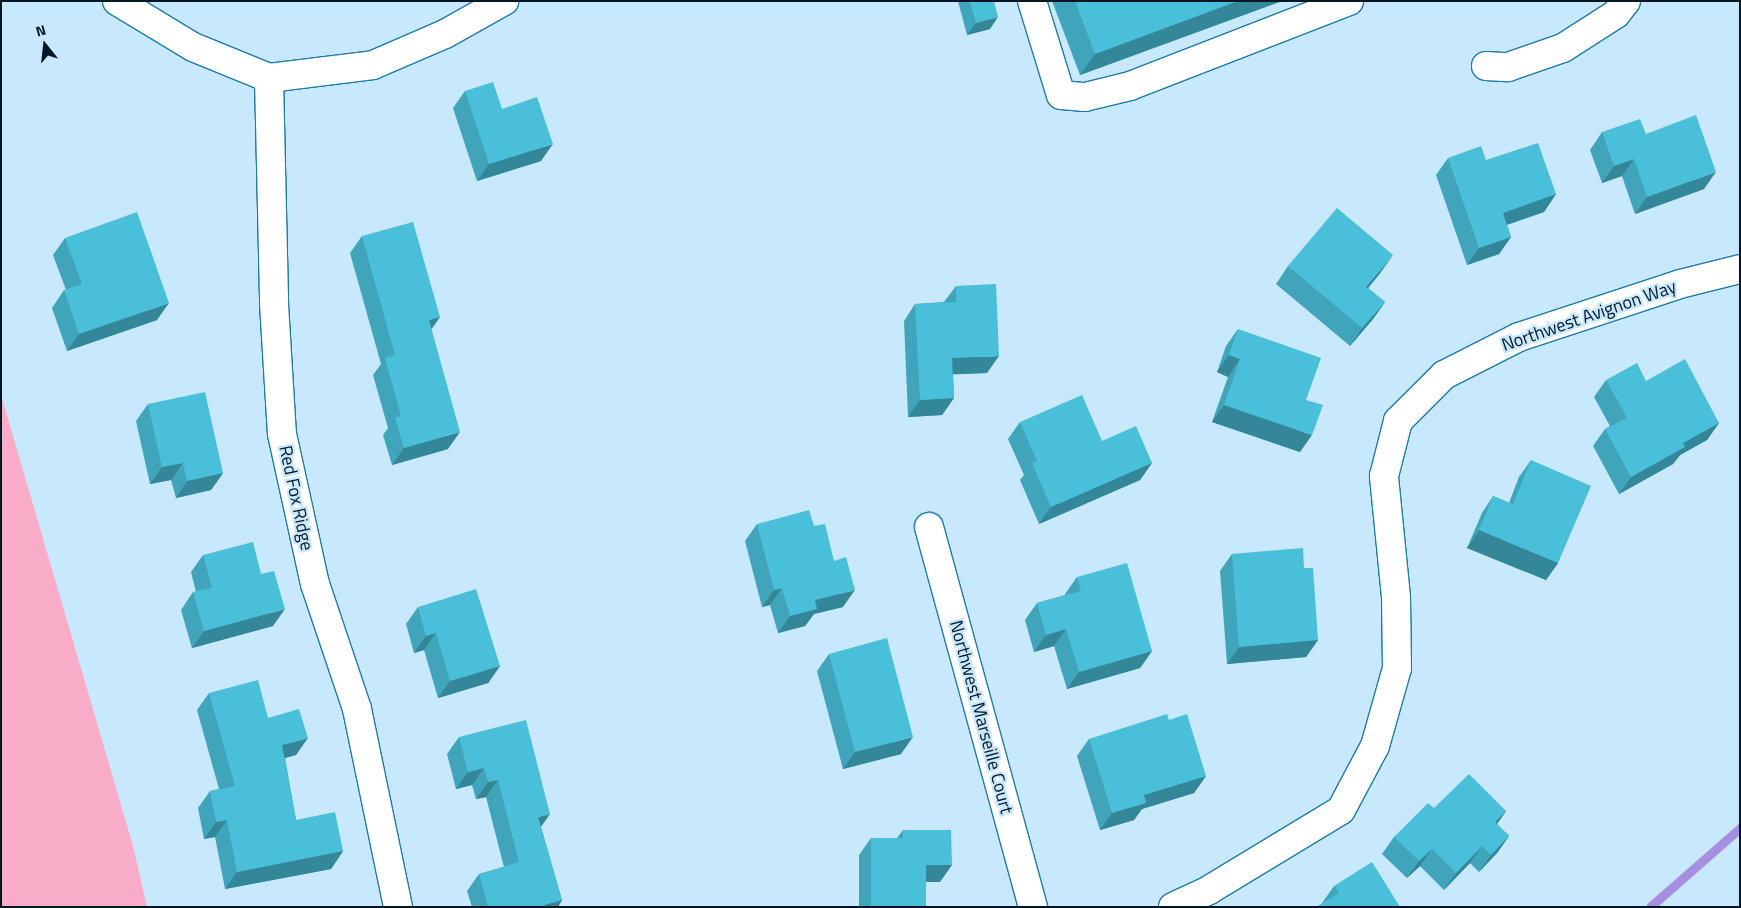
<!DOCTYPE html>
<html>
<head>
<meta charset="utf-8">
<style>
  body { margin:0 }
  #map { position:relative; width:1741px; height:908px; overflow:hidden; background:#c8e8fd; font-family:"Titillium Web",sans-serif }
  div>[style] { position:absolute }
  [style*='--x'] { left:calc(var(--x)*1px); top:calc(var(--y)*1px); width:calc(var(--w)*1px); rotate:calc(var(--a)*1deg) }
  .green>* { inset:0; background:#f8acc7 }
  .stream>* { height:9px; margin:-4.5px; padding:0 4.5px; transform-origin:4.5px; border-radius:4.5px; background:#a68fe1 }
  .roads { filter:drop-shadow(1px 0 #1c7baa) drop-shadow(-1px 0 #1c7baa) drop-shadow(0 1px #1c7baa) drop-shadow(0 -1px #1c7baa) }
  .minor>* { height:28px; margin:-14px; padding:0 14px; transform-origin:14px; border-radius:14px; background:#fff }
  .wall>* { inset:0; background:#40a4bb }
  .shaded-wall>* { inset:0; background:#348699 }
  .building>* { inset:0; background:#4abfda }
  span { translate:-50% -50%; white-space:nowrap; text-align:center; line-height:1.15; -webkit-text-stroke:4.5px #c8e8fd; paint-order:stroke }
  .street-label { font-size:18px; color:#001725 }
  .frame { position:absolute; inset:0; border:2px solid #001725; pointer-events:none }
  .north { position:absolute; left:20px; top:20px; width:50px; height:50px; -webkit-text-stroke:4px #c8e8fd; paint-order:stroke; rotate:344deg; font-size:14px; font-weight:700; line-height:20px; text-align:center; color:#001725 }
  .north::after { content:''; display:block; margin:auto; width:18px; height:22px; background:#001725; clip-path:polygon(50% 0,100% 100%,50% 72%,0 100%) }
</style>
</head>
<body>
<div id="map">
  <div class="green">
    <i style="clip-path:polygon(1px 395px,133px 846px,147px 907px,1px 907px)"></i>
  </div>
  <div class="stream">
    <i style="--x:1650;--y:907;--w:120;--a:-41.3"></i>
  </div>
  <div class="roads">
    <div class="minor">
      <i style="--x:117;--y:1;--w:89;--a:31.2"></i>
      <i style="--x:193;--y:47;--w:82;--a:22.2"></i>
      <i style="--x:269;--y:78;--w:105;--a:-7.1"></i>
      <i style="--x:373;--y:65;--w:78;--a:-23.3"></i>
      <i style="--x:445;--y:34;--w:68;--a:-29.2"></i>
      <i style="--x:1032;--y:1;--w:98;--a:72.9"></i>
      <i style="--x:1061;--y:95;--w:24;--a:5"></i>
      <i style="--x:1085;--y:97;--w:46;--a:-13.7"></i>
      <i style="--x:1130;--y:86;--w:235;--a:-21.2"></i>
      <i style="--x:1486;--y:66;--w:22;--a:3"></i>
      <i style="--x:1508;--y:67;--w:58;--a:-19.1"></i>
      <i style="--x:1563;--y:48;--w:63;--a:-32.7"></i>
      <i style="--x:1616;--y:14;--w:16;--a:-52"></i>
      <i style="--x:269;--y:78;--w:226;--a:88.7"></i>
      <i style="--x:274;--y:304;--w:130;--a:86.5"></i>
      <i style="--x:282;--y:434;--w:154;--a:77.6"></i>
      <i style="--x:315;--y:584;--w:132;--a:71.4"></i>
      <i style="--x:357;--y:709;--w:202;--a:78.3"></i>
      <i style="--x:929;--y:527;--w:394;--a:74.7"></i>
      <i style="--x:1173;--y:907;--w:40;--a:-25"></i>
      <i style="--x:1209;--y:890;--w:154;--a:-31.2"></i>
      <i style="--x:1341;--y:810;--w:72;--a:-62"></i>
      <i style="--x:1375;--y:746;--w:81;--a:-74.2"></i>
      <i style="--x:1397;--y:668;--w:71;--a:-90.8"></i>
      <i style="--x:1396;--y:597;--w:122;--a:-95.7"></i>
      <i style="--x:1384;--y:476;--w:57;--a:-75.7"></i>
      <i style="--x:1398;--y:421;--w:65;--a:-45"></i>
      <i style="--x:1444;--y:375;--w:84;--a:-26.9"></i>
      <i style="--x:1519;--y:337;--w:169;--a:-18.2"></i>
      <i style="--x:1680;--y:284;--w:62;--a:-14"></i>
    </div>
  </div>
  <div class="wall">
    <i style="clip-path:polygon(958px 1px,994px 1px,990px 29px,967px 35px)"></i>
    <i style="clip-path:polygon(1052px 1px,1282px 1px,1080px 75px)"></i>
    <i style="clip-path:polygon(465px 91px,502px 109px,541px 161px,477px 181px,453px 108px)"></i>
    <i style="clip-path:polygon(1602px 132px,1646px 134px,1704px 189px,1635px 214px,1622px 176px,1602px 183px,1590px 150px)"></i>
    <i style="clip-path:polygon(1448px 158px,1486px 160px,1556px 194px,1544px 212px,1507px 225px,1511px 237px,1499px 254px,1467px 265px,1436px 175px)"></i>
    <i style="clip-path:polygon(362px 236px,440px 317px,431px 329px,448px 449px,392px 465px,383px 435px,388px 428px,373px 375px,381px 364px,350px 253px)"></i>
    <i style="clip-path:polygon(65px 238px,157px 320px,67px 351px,52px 308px,64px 290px,66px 290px,53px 255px)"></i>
    <i style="clip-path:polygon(1288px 266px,1381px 272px,1368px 288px,1385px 302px,1373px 319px,1350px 346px,1276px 284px)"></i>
    <i style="clip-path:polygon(956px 286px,987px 373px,953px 374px,954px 398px,942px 415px,908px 417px,904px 321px,915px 304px,944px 302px)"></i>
    <i style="clip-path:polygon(1238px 329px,1306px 400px,1300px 452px,1212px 422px,1228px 377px,1217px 372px,1226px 346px)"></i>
    <i style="clip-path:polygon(1606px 380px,1646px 381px,1719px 423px,1707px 440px,1680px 455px,1673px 464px,1619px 494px,1593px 446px,1605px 429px,1610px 426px,1594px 397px)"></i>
    <i style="clip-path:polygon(148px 404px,223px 473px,211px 490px,176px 498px,171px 480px,150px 484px,136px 421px)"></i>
    <i style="clip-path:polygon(1020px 422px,1102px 441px,1152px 463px,1140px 480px,1039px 524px,1020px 480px,1024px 475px,1008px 439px)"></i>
    <i style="clip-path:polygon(1531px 460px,1558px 563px,1546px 580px,1467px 548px,1482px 513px,1493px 496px,1509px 503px,1519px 477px)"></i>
    <i style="clip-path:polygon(757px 524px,814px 526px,843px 607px,814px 614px,805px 626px,778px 633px,770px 605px,762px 607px,745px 541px)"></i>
    <i style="clip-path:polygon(1232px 554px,1304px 568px,1318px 640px,1306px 657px,1227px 664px,1220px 571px)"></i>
    <i style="clip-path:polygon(203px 555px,261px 574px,273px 626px,192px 648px,181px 610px,193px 592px,196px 592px,191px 572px)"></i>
    <i style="clip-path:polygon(1077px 577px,1152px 651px,1140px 668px,1067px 689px,1054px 646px,1034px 652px,1025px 620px,1037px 603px,1065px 595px,1065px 594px)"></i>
    <i style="clip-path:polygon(418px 607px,500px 666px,488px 683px,438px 698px,424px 650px,414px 653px,406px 624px)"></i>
    <i style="clip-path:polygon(829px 654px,901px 754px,843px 769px,817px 671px)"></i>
    <i style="clip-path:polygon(209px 693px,268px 718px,296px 755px,285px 758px,296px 820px,343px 851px,331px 869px,225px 889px,215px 837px,204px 839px,198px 808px,210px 791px,219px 789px,197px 710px)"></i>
    <i style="clip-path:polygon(1169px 720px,1206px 776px,1194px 793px,1142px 809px,1134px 820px,1100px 830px,1077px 756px,1089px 739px)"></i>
    <i style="clip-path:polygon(459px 737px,541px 827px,562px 900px,558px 907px,472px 907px,467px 891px,479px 874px,504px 867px,486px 797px,476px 799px,472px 785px,456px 789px,447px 754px)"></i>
    <i style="clip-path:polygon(1434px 808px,1506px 811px,1497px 824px,1509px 836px,1497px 853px,1479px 872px,1470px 863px,1444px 890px,1420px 866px,1407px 878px,1382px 854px,1394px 837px)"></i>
    <i style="clip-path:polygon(903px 830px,940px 882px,926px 882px,926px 907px,859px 907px,859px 855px,871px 838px,897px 838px)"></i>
    <i style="clip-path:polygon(1334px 886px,1400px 907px,1322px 903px)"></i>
  </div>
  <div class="shaded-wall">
    <i style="clip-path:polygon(1238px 1px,1282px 1px,1080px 75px,1095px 54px)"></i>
    <i style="clip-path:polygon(998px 17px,990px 29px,967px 35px,976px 23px)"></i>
    <i style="clip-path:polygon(553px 144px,541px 161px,477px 181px,489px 164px)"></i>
    <i style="clip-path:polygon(1634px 159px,1622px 176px,1602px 183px,1614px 166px)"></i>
    <i style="clip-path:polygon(1716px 172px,1704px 189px,1635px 214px,1647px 197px)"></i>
    <i style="clip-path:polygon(1556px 194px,1544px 212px,1491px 230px,1503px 213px)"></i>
    <i style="clip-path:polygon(1511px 237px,1499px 254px,1467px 265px,1479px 248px)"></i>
    <i style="clip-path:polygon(1393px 255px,1381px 272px,1355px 304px,1366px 287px)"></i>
    <i style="clip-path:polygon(1385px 302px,1373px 319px,1350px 346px,1362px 328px)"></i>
    <i style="clip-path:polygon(169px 303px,157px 320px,67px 351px,79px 334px)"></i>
    <i style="clip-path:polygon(440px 317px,428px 334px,429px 320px)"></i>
    <i style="clip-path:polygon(1229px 355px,1240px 359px,1228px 377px,1217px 372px)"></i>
    <i style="clip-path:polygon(999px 356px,987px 373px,940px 375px,952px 358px)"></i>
    <i style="clip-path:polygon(954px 398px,942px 415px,908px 417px,920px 400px)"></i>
    <i style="clip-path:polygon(1224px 405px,1312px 435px,1300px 452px,1212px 422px)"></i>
    <i style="clip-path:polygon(1719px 423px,1707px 440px,1680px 455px,1673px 464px,1619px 494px,1631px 477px,1683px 443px)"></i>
    <i style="clip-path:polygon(460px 432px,448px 449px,392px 465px,404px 448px)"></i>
    <i style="clip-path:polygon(183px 463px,171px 480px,150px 484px,162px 467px)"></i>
    <i style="clip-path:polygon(1152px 463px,1140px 480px,1039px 524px,1051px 507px)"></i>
    <i style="clip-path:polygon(223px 473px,211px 490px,176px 498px,187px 481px)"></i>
    <i style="clip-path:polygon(1479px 530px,1558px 563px,1546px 580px,1467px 548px)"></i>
    <i style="clip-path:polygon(782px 588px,770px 605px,762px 607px,774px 590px)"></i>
    <i style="clip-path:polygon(855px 590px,843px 607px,814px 614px,805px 626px,778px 633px,790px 616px,815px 600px)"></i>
    <i style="clip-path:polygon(285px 609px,273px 626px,192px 648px,204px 631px)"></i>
    <i style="clip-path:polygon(1066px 629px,1054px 646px,1034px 652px,1046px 635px)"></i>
    <i style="clip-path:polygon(436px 633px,424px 650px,414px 653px,426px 636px)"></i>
    <i style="clip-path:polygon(1318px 640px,1306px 657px,1227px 664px,1239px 647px)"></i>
    <i style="clip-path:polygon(1152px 651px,1140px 668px,1067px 689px,1079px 672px)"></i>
    <i style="clip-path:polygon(500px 666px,488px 683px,438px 698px,450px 681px)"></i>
    <i style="clip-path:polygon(913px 737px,901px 754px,843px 769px,855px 752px)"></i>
    <i style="clip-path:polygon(308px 738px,296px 755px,270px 762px,282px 745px)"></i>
    <i style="clip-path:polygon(484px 768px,472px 785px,456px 789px,468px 772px)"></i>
    <i style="clip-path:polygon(1206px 776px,1194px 793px,1142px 809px,1134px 820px,1100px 830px,1112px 813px,1144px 795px)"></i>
    <i style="clip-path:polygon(498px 780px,486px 797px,476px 799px,488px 782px)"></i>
    <i style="clip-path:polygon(1506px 811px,1494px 828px,1495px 822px)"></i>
    <i style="clip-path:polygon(550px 814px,538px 831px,538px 817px)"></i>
    <i style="clip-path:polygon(227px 820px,215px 837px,204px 839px,216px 822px)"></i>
    <i style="clip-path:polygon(1509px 836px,1497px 853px,1479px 872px,1491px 855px)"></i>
    <i style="clip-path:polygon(1482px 846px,1470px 863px,1444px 890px,1456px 873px)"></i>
    <i style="clip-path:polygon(1432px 849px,1420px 866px,1407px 878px,1419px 861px)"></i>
    <i style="clip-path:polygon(343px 851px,331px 869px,225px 889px,237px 872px)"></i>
    <i style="clip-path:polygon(926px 865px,952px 865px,940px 882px,914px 882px)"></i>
    <i style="clip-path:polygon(562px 900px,558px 907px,542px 907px,544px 905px)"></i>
  </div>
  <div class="building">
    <i style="clip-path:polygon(970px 1px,994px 1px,998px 17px,976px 23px)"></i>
    <i style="clip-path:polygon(1075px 1px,1238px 1px,1095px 54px)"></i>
    <i style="clip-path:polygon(493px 82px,502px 109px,537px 97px,553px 144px,489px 164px,465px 91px)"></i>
    <i style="clip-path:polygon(1696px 115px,1716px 172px,1647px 197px,1634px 159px,1614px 166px,1602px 132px,1640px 119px,1646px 134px)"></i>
    <i style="clip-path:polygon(1538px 143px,1556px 194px,1503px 213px,1511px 237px,1479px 248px,1448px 158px,1481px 146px,1486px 160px)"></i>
    <i style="clip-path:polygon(1337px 208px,1393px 255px,1366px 287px,1385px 302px,1362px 328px,1288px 266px)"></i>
    <i style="clip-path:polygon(137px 212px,169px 303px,79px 334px,64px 290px,82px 284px,65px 238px)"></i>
    <i style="clip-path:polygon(413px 222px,440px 317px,429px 320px,460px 432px,404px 448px,395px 418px,401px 416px,385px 358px,395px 355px,362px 236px)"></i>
    <i style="clip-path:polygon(996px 284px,999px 356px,952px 358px,954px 398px,920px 400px,915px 304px,956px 302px,956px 286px)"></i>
    <i style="clip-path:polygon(1238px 329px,1321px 358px,1306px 400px,1323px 405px,1312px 435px,1224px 405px,1240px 359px,1229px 355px)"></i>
    <i style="clip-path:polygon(1685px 359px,1719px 423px,1683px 443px,1685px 447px,1631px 477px,1605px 429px,1627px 418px,1606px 380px,1637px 363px,1646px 381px)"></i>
    <i style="clip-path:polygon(205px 392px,223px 473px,187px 481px,183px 463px,162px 467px,148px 404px)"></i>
    <i style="clip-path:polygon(1082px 395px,1102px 441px,1136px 426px,1152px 463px,1051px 507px,1032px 463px,1037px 461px,1020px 422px)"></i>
    <i style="clip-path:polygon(1531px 460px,1591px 486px,1558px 563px,1479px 530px,1493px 496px,1513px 504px)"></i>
    <i style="clip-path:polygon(809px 510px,814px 526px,825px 524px,834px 561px,846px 557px,855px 590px,815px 600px,817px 609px,790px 616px,782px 588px,774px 590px,757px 524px)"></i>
    <i style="clip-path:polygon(253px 542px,261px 574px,274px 571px,285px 609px,204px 631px,193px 592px,212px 588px,203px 555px)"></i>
    <i style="clip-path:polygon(1303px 548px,1304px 568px,1313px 568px,1318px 640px,1239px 647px,1232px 554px)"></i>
    <i style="clip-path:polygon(1127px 563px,1152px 651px,1079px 672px,1066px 629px,1046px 635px,1037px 603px,1081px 591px,1077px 577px)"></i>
    <i style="clip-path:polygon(476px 589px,500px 666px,450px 681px,436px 633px,426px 636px,418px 607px)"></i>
    <i style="clip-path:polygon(887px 638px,913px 737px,855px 752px,829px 654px)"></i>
    <i style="clip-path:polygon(258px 680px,268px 718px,299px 709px,308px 738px,282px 745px,296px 820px,335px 812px,343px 851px,237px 872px,227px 820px,216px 822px,210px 791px,235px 786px,209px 693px)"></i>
    <i style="clip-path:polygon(1167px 714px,1169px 720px,1187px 714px,1206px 776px,1144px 795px,1146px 803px,1112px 813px,1089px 739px)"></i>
    <i style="clip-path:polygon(526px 720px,550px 814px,538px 817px,562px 900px,544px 905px,544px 907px,488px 907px,479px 874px,519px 862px,498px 780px,488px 782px,484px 768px,468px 772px,459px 737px)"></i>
    <i style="clip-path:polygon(1469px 774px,1506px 811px,1495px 822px,1509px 836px,1491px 855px,1482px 846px,1456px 873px,1432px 849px,1419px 861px,1394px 837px,1428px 803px,1434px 808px)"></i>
    <i style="clip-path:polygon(903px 830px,951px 830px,952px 865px,926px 865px,926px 907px,871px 907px,871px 838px,903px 838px)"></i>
    <i style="clip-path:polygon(1372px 862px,1400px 907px,1316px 907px,1339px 893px,1334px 886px)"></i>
  </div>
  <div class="street-label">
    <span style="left:1589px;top:316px;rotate:-19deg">Northwest Avignon Way</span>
    <span style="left:296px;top:498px;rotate:78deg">Red Fox Ridge</span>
    <span style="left:981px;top:717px;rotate:75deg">Northwest Marseille Court</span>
  </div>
  <div class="frame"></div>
  <div class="north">N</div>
</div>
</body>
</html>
